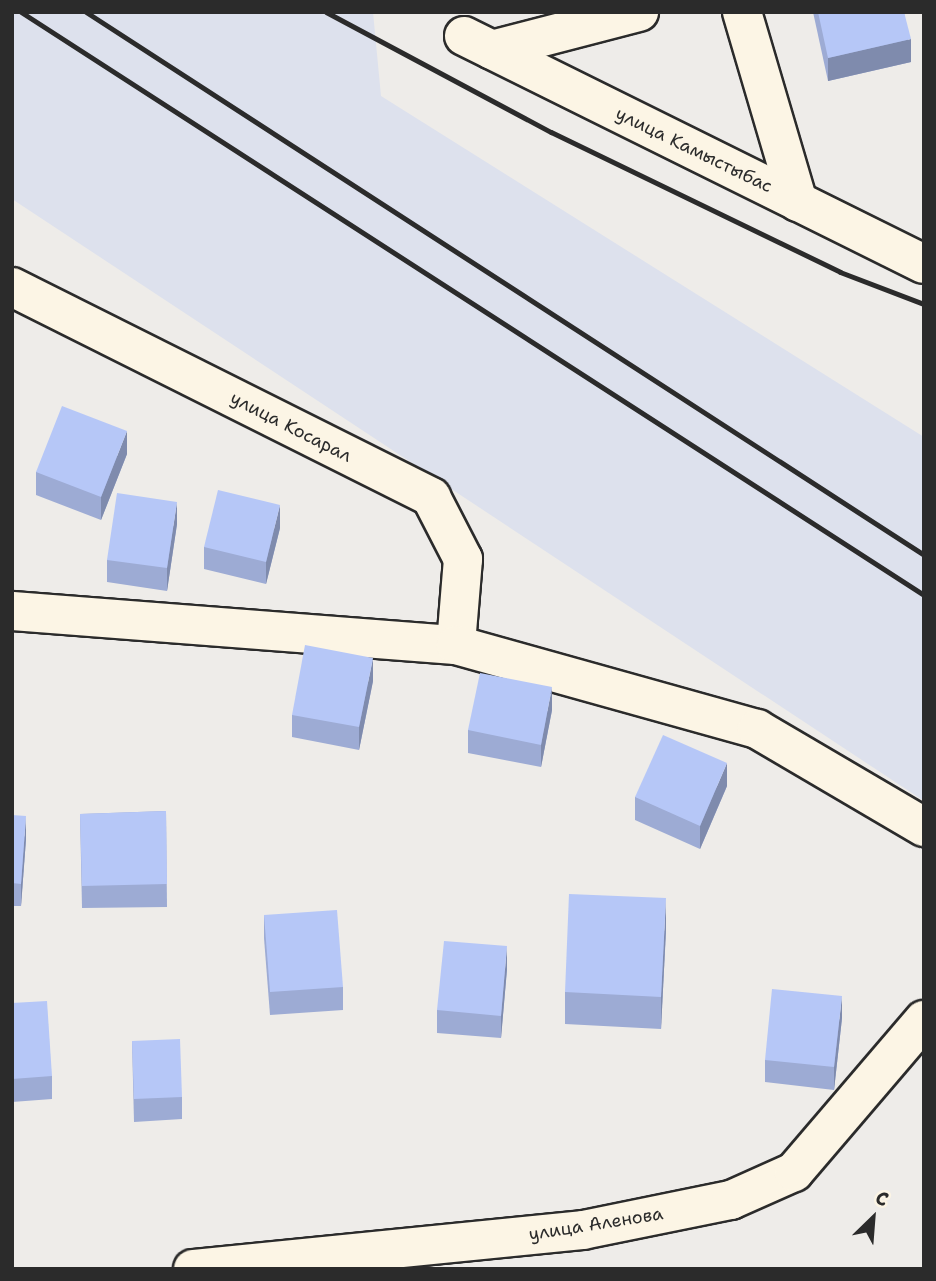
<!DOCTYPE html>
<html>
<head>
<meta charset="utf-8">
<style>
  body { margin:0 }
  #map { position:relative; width:936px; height:1281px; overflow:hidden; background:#eeece9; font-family:"Shantell Sans",sans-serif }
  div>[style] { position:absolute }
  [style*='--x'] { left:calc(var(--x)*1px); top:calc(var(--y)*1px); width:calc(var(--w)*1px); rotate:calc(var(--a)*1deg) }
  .built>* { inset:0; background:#dde1ed }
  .roads { filter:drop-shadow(2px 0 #2b2b2b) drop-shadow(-2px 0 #2b2b2b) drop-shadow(0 2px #2b2b2b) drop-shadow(0 -2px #2b2b2b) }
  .minor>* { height:38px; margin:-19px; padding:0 19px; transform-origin:19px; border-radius:19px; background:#fcf5e5 }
  .rail>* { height:5px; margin:-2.5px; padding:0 2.5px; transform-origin:2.5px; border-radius:2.5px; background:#2b2b2b }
  .wall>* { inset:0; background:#9dabd4 }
  .shaded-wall>* { inset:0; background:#7f8bad }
  .building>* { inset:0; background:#b6c7f7 }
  span { translate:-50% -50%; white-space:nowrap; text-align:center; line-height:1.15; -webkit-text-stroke:7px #fcf5e5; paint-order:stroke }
  .street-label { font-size:18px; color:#2b2b2b }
  .frame { position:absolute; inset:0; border:14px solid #2b2b2b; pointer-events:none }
  .north { position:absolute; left:838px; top:1183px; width:70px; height:70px; -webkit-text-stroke:5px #fcf5e5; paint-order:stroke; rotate:25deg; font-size:19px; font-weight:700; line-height:28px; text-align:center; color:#2b2b2b }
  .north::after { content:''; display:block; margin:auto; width:24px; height:32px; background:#2b2b2b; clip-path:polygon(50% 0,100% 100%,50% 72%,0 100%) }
</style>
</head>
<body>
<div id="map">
  <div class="built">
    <i style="clip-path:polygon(12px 12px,373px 12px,381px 96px,924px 437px,924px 801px,12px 199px)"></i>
  </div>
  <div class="roads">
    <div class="minor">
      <i style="--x:742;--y:12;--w:198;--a:73.6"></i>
      <i style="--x:464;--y:36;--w:513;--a:26.37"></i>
      <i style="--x:492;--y:50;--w:152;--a:-14.5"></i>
      <i style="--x:12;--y:287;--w:469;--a:26.6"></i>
      <i style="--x:431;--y:497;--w:70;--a:62.7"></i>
      <i style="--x:463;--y:559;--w:86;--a:94.7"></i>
      <i style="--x:12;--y:611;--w:445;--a:4.4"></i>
      <i style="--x:456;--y:645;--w:313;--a:15.6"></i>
      <i style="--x:757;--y:729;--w:194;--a:30.4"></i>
      <i style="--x:193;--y:1269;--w:392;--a:-5.7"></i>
      <i style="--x:583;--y:1230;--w:151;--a:-11.5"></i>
      <i style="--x:731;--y:1200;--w:69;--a:-24"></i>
      <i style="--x:794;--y:1172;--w:200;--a:-49.5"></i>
    </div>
  </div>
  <div class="rail">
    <i style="--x:21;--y:12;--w:1075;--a:32.85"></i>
    <i style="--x:86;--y:12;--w:999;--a:32.94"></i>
    <i style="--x:326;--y:12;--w:255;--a:28.1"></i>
    <i style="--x:551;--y:132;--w:321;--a:25.8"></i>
    <i style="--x:840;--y:272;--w:90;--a:20.9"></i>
  </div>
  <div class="wall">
    <i style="clip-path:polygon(813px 12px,904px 12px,911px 62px,828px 81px)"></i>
    <i style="clip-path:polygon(127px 454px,101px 520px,36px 495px,36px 472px)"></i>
    <i style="clip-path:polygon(177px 524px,167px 591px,107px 582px,107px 560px)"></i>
    <i style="clip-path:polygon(280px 528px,266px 584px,204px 569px,204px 547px)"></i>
    <i style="clip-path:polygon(373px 681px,359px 750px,292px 737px,292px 715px)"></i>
    <i style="clip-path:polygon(552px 710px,541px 767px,468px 753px,468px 730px)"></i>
    <i style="clip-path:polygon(727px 786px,700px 849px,635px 820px,635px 797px)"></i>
    <i style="clip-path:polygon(166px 811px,167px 907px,82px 908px,80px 814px)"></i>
    <i style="clip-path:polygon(12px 815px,26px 839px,21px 906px,12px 906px)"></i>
    <i style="clip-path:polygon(264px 915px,343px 987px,343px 1010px,270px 1015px,264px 938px)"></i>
    <i style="clip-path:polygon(666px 930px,661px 1029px,565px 1024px,565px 992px)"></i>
    <i style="clip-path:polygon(507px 969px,501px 1038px,437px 1033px,437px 1010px)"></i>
    <i style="clip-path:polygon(12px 1003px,52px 1076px,52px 1099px,12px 1102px)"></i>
    <i style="clip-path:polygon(842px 1018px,834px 1090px,765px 1082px,765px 1060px)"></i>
    <i style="clip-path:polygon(132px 1041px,182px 1097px,182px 1119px,134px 1122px)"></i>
  </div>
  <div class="shaded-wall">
    <i style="clip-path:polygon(911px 39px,911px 62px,828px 81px,828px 58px)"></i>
    <i style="clip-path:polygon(127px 431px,127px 454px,101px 520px,101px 497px)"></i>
    <i style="clip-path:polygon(177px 502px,177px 524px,167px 591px,167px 568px)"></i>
    <i style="clip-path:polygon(280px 505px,280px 528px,266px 584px,266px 562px)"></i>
    <i style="clip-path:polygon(373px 658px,373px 681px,359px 750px,359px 727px)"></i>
    <i style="clip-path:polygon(552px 687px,552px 710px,541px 767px,541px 745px)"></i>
    <i style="clip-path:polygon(727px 763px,727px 786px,700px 849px,700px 826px)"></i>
    <i style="clip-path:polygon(26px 816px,26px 839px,21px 906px,21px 884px)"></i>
    <i style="clip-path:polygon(666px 898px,666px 930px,661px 1029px,661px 997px)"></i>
    <i style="clip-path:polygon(507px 946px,507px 969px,501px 1038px,501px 1016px)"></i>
    <i style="clip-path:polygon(842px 996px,842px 1018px,834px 1090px,834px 1067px)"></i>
  </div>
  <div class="building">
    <i style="clip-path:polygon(818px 12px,904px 12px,911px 39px,828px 58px)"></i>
    <i style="clip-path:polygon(62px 406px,127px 431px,101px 497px,36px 472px)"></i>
    <i style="clip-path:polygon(218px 490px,280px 505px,266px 562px,204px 547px)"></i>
    <i style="clip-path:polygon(117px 493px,177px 502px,167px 568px,107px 560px)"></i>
    <i style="clip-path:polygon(305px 645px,373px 658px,359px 727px,292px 715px)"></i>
    <i style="clip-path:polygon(480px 673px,552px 687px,541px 745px,468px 730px)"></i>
    <i style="clip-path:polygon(663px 735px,727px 763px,700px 826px,635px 797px)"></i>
    <i style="clip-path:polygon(166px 811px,167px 884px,82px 886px,80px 814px)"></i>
    <i style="clip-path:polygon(12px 815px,26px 816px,21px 884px,12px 883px)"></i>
    <i style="clip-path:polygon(569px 894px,666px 898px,661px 997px,565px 992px)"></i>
    <i style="clip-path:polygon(337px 910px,343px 987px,270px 992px,264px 915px)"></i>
    <i style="clip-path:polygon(444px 941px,507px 946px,501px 1016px,437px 1010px)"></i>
    <i style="clip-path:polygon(772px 989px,842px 996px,834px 1067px,765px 1060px)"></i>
    <i style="clip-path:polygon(47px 1001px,52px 1076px,12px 1079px,12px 1003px)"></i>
    <i style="clip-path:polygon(180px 1039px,182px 1097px,134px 1099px,132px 1041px)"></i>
  </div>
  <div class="street-label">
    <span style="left:694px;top:150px;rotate:26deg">улица Камыстыбас</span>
    <span style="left:291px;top:427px;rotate:27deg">улица Косарал</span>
    <span style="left:596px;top:1224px;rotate:-9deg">улица Аленова</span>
  </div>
  <div class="frame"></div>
  <div class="north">С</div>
</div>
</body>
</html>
